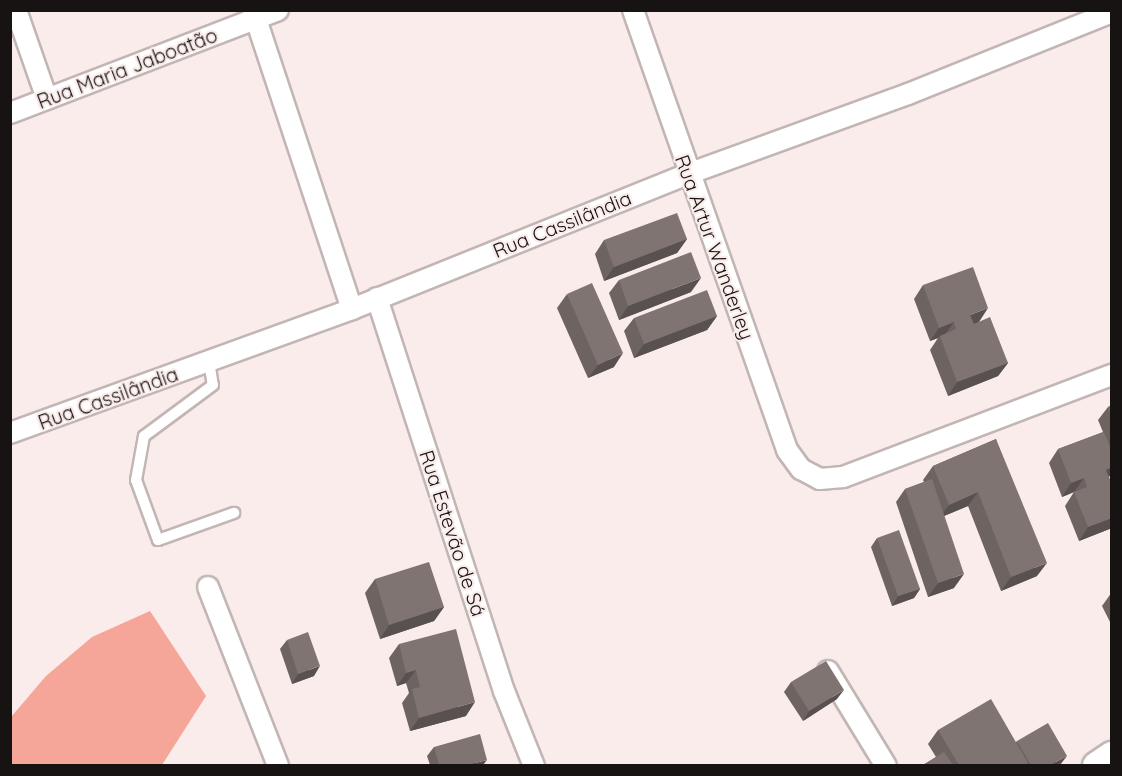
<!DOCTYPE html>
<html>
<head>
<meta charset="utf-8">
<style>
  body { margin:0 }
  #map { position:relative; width:1122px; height:776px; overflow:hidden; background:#f9ecea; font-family:Quicksand,sans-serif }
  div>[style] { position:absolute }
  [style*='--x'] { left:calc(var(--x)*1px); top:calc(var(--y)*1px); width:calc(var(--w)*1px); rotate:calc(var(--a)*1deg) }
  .green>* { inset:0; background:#f6a599 }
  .roads { filter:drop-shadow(2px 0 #c2b6b4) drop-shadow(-2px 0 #c2b6b4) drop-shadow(0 2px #c2b6b4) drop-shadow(0 -2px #c2b6b4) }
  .lane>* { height:10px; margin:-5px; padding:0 5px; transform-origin:5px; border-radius:5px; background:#fff }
  .street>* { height:20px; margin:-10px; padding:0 10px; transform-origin:10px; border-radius:10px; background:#fff }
  .secondary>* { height:28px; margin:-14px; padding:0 14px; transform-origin:14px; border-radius:14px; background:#fff }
  .wall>* { inset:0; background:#6d6462 }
  .shaded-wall>* { inset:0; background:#595150 }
  .building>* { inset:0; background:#7f7472 }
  span { translate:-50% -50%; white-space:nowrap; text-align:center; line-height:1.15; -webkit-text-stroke:4.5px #f9ecea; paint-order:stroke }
  .street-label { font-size:20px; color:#171313 }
  .frame { position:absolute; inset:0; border:12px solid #171313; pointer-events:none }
</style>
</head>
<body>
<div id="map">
  <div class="green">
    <i style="clip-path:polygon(150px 611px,206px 696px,162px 765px,11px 765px,11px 717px,46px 676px,92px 637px)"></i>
  </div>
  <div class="roads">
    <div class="lane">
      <i style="--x:209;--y:361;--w:24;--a:81"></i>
      <i style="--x:213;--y:385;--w:86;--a:143.5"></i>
      <i style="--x:144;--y:436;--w:45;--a:100.3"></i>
      <i style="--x:136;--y:480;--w:64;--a:69.9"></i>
      <i style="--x:158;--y:540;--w:81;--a:-19.6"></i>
    </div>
    <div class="street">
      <i style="--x:16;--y:10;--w:94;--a:70.8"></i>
      <i style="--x:253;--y:10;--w:315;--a:71.7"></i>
      <i style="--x:633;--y:10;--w:466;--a:70.7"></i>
      <i style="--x:787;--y:450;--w:24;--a:54"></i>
      <i style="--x:801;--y:469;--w:21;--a:28"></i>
      <i style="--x:820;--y:479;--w:23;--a:-5"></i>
      <i style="--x:843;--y:477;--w:288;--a:-20.8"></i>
      <i style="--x:10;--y:113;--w:287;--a:-21"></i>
      <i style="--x:377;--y:298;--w:413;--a:72.1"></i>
      <i style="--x:504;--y:691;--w:81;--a:68.2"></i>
      <i style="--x:10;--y:433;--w:364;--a:-19.9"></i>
      <i style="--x:352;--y:309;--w:362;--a:-21.9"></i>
      <i style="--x:688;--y:174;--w:234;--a:-20"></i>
      <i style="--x:908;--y:94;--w:220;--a:-21.9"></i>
      <i style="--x:208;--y:587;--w:192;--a:68.6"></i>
      <i style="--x:828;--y:671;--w:111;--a:58.6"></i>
    </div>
    <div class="secondary">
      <i style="--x:1097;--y:766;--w:18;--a:-34"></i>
    </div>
  </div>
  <div class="wall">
    <i style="clip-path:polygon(687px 239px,677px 253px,604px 281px,595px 254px,604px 240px)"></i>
    <i style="clip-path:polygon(619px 280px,691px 292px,619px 320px,609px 293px)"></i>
    <i style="clip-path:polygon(923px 285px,979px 322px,1008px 363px,998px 376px,948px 396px,930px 350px,938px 338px,930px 341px,914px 299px)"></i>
    <i style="clip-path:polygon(567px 294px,614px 367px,588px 378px,557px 308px)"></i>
    <i style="clip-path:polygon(717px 316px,707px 330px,634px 358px,624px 331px,634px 318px)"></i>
    <i style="clip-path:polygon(1112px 405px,1112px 473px,1109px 477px,1110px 480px,1112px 480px,1112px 528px,1079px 541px,1065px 506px,1074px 492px,1062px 497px,1049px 463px,1058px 449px,1103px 432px,1098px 420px,1108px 407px)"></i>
    <i style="clip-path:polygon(996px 439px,1037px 576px,1001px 591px,968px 506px,944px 516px,954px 588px,928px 597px,896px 502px,905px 489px,924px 482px,923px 480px,933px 466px)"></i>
    <i style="clip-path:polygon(877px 538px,920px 589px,914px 598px,892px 606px,871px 547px)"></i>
    <i style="clip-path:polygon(375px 579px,444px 607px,434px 621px,380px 639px,365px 593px)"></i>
    <i style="clip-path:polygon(1112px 592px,1112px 626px,1102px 606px)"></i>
    <i style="clip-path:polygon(287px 640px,314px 676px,292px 684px,280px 649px)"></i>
    <i style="clip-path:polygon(399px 644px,466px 716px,410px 731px,402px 703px,409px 693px,406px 683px,397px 686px,389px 658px)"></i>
    <i style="clip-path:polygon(791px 682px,837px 699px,803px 721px,784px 692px)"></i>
    <i style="clip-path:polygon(938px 730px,1016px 742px,1017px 741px,1060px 765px,923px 765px,936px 757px,928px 744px)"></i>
    <i style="clip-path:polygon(434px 747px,483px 765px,430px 765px,427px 756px)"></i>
  </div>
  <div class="shaded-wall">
    <i style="clip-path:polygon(687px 239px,677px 253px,604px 281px,614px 267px)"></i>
    <i style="clip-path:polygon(701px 278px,691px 292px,619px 320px,628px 306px)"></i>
    <i style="clip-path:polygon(988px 308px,979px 322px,961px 329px,970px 315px)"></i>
    <i style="clip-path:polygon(717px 316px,707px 330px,634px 358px,644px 344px)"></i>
    <i style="clip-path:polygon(954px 322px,944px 336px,940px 336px,938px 338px,930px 341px,939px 328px)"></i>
    <i style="clip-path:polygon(623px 353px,614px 367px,588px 378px,598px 365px)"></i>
    <i style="clip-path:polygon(1008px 363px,998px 376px,948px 396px,957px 382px)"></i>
    <i style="clip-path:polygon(1112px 467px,1112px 473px,1107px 479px,1106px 470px)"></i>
    <i style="clip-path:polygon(1084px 478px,1074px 492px,1062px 497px,1071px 483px)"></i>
    <i style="clip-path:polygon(978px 492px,968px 506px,939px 518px,949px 505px)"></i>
    <i style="clip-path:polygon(1112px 518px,1112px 528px,1079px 541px,1088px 527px)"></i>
    <i style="clip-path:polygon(1047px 563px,1037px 576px,1001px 591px,1011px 577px)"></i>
    <i style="clip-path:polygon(964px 574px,954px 588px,928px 597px,938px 583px)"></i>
    <i style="clip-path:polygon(920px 589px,914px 598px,892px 606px,898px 596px)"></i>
    <i style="clip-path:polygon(444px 607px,434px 621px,380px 639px,389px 625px)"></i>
    <i style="clip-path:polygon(320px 666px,314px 676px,292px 684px,298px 674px)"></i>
    <i style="clip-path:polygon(416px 670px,406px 683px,397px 686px,406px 673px)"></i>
    <i style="clip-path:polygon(844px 690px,837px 699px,803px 721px,809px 711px)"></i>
    <i style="clip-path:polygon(475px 702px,466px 716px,410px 731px,419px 718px)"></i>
    <i style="clip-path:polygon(1067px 756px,1060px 765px,1050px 765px)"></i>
    <i style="clip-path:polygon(487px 760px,483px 765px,467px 765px)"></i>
  </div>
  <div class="building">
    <i style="clip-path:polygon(677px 213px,687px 239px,614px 267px,604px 240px)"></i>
    <i style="clip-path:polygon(691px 252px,701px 278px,628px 306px,619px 280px)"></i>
    <i style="clip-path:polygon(973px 267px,988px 308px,970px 315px,974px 324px,990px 317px,1008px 363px,957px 382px,940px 336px,956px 329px,954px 322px,939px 328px,923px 285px)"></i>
    <i style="clip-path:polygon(592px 283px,623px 353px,598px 365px,567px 294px)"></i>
    <i style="clip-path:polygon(707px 290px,717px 316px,644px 344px,634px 318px)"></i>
    <i style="clip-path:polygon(1112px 405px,1112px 416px,1108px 407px)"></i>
    <i style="clip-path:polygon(1104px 432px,1112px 452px,1112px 467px,1106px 470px,1110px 480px,1112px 480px,1112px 518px,1088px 527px,1074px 492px,1087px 487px,1084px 478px,1071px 483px,1058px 449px)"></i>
    <i style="clip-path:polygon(996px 439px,1047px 563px,1011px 577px,978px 492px,949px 505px,933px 466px)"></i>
    <i style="clip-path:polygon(932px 479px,964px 574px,938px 583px,905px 489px)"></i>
    <i style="clip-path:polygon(899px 530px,920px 589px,898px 596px,877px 538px)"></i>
    <i style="clip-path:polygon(429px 562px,444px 607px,389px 625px,375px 579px)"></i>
    <i style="clip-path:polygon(456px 629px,475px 702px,419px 718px,412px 689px,420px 687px,416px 670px,406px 673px,399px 644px)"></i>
    <i style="clip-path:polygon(308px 632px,320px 666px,298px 674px,287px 640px)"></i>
    <i style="clip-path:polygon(826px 661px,844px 690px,809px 711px,791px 682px)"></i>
    <i style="clip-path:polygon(991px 699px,1028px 763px,1023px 765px,959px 765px,938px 730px)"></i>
    <i style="clip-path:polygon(1048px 723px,1067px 756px,1050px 765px,1031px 765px,1017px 741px)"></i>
    <i style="clip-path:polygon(480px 734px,487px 760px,467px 765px,439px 765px,434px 747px)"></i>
    <i style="clip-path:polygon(944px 752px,953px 765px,923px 765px)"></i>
  </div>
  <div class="street-label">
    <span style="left:127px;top:68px;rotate:-21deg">Rua Maria Jaboatão</span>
    <span style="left:562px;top:224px;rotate:-22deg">Rua Cassilândia</span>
    <span style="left:715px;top:247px;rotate:70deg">Rua Artur Wanderley</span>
    <span style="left:108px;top:398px;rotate:-20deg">Rua Cassilândia</span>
    <span style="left:453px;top:533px;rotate:72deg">Rua Estevão de Sá</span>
  </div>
  <div class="frame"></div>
</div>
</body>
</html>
